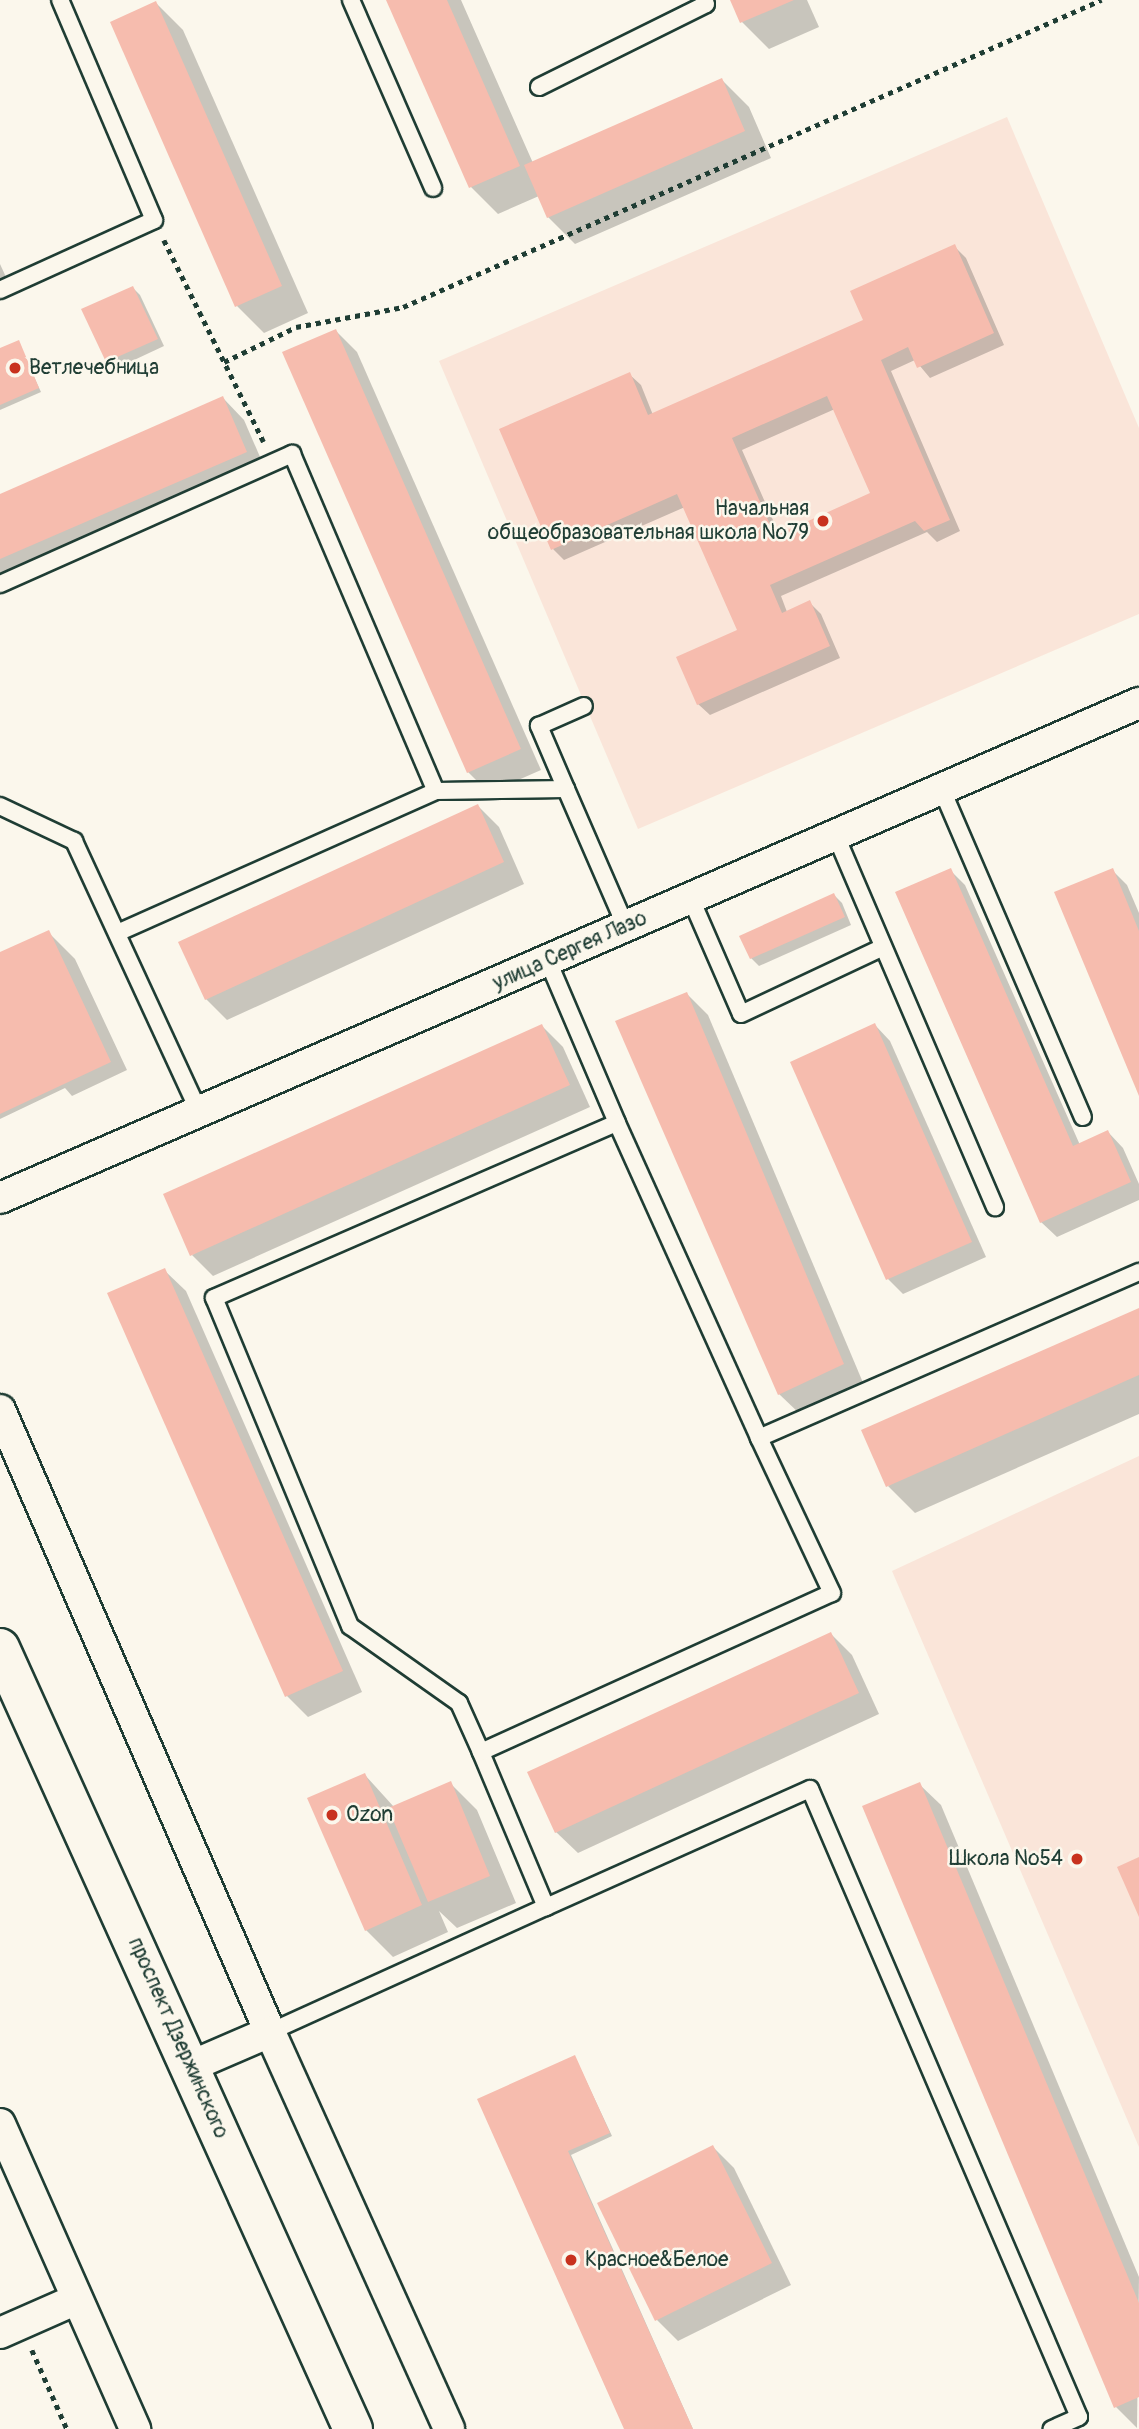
<!DOCTYPE html>
<html>
<head>
<meta charset="utf-8">
<style>
  body { margin:0 }
  #map { position:relative; width:1139px; height:2429px; overflow:hidden; background:#fbf7ec; font-family:Pangolin,sans-serif }
  div>[style] { position:absolute }
  [style*='--x'] { left:calc(var(--x)*1px); top:calc(var(--y)*1px); width:calc(var(--w)*1px); rotate:calc(var(--a)*1deg) }
  .built>* { inset:0; background:#fae5d9 }
  .shadow>* { inset:0; background:#0003 }
  .building>* { inset:0; background:#f6bcae }
  .path>* { height:4.5px; margin-top:-2.25px; transform-origin:0; background:repeating-linear-gradient(90deg,#1f3d34 0 5px,transparent 0 10px) }
  .roads { filter:drop-shadow(2px 0 #1f3d34) drop-shadow(-2px 0 #1f3d34) drop-shadow(0 2px #1f3d34) drop-shadow(0 -2px #1f3d34) }
  .lane>* { height:16px; margin:-8px; padding:0 8px; transform-origin:8px; border-radius:8px; background:#fbf7ec }
  .street>* { height:30px; margin:-15px; padding:0 15px; transform-origin:15px; border-radius:15px; background:#fbf7ec }
  .secondary>* { height:38px; margin:-19px; padding:0 19px; transform-origin:19px; border-radius:19px; background:#fbf7ec }
  .dots>* { width:19px; height:19px; translate:-50% -50%; box-sizing:border-box; border:4px solid #fbf7ec; border-radius:50% }
  span { translate:-50% -50%; white-space:nowrap; text-align:center; line-height:1.15; -webkit-text-stroke:5px #fbf7ec; paint-order:stroke }
  .poi-label { font-size:21px; color:#1f3d34 }
  .left { translate:0 -50%; text-align:left }
  .right { translate:-100% -50%; text-align:right }
  .street-label { font-size:21px; color:#1f3d34 }
</style>
</head>
<body>
<div id="map">
  <div class="built">
    <i style="clip-path:polygon(1007px 117px,1139px 428px,1139px 614px,638px 829px,439px 361px)"></i>
    <i style="clip-path:polygon(1139px 1456px,1139px 2147px,892px 1571px)"></i>
  </div>
  <div class="shadow">
    <i style="clip-path:polygon(388px 0,461px 0,533px 163px,722px 80px,749px 107px,771px 158px,575px 244px,548px 217px,539px 196px,498px 214px,471px 187px)"></i>
    <i style="clip-path:polygon(732px 0,807px 0,819px 27px,769px 49px,742px 22px)"></i>
    <i style="clip-path:polygon(156px 3px,183px 30px,308px 313px,264px 333px,237px 306px)"></i>
    <i style="clip-path:polygon(evenodd,955px 247px,966px 258px,1004px 345px,930px 378px,915px 360px,891px 371px,960px 531px,937px 542px,927px 532px,781px 596px,787px 612px,810px 603px,821px 614px,840px 658px,710px 715px,698px 704px,739px 631px,685px 507px,564px 560px,553px 549px,629px 374px,641px 385px,653px 415px,866px 321px,955px 247px,835px 409px,872px 494px,780px 536px,742px 450px,835px 409px)"></i>
    <i style="clip-path:polygon(0 264px,11px 288px,0 293px)"></i>
    <i style="clip-path:polygon(133px 288px,140px 295px,164px 346px,115px 369px,107px 361px)"></i>
    <i style="clip-path:polygon(336px 331px,357px 352px,541px 770px,489px 793px,468px 772px)"></i>
    <i style="clip-path:polygon(18px 342px,41px 392px,0 410px,0 350px)"></i>
    <i style="clip-path:polygon(223px 398px,244px 420px,267px 473px,0 589px,0 496px)"></i>
    <i style="clip-path:polygon(478px 806px,499px 827px,524px 884px,227px 1020px,206px 999px)"></i>
    <i style="clip-path:polygon(950px 870px,965px 885px,1080px 1145px,1108px 1132px,1123px 1148px,1139px 1184px,1139px 1200px,1057px 1237px,1041px 1222px)"></i>
    <i style="clip-path:polygon(1112px 870px,1127px 885px,1139px 913px,1139px 1092px)"></i>
    <i style="clip-path:polygon(834px 895px,842px 903px,851px 925px,759px 966px,751px 958px)"></i>
    <i style="clip-path:polygon(48px 932px,75px 959px,127px 1070px,72px 1096px,65px 1088px,0 1119px,0 954px)"></i>
    <i style="clip-path:polygon(687px 994px,708px 1015px,864px 1385px,801px 1415px,779px 1394px)"></i>
    <i style="clip-path:polygon(875px 1025px,890px 1041px,986px 1257px,903px 1294px,888px 1279px)"></i>
    <i style="clip-path:polygon(542px 1026px,563px 1047px,590px 1107px,213px 1276px,192px 1255px)"></i>
    <i style="clip-path:polygon(164px 1270px,186px 1291px,362px 1692px,308px 1717px,287px 1696px)"></i>
    <i style="clip-path:polygon(1139px 1310px,1139px 1414px,915px 1513px,888px 1486px)"></i>
    <i style="clip-path:polygon(831px 1634px,852px 1655px,879px 1714px,578px 1853px,556px 1832px)"></i>
    <i style="clip-path:polygon(365px 1775px,394px 1807px,450px 1783px,477px 1810px,516px 1903px,457px 1928px,439px 1911px,448px 1932px,393px 1957px,366px 1930px)"></i>
    <i style="clip-path:polygon(919px 1784px,941px 1805px,1139px 2277px,1137px 2428px,1116px 2407px)"></i>
    <i style="clip-path:polygon(575px 2057px,612px 2136px,571px 2155px,693px 2429px,626px 2429px,479px 2100px)"></i>
    <i style="clip-path:polygon(713px 2147px,734px 2168px,791px 2285px,678px 2341px,657px 2320px)"></i>
  </div>
  <div class="building">
    <i style="clip-path:polygon(386px 0,447px 0,520px 166px,469px 188px)"></i>
    <i style="clip-path:polygon(730px 0,794px 0,740px 23px)"></i>
    <i style="clip-path:polygon(156px 1px,282px 286px,235px 307px,110px 22px)"></i>
    <i style="clip-path:polygon(722px 78px,745px 131px,547px 218px,524px 165px)"></i>
    <i style="clip-path:polygon(evenodd,955px 244px,994px 333px,917px 368px,908px 347px,881px 360px,950px 520px,924px 531px,915px 521px,770px 585px,782px 613px,810px 600px,830px 646px,697px 705px,676px 657px,737px 630px,677px 494px,551px 550px,499px 429px,630px 372px,648px 415px,863px 320px,850px 291px,955px 244px,827px 396px,870px 493px,775px 536px,732px 438px,827px 396px)"></i>
    <i style="clip-path:polygon(133px 286px,158px 339px,106px 362px,81px 309px)"></i>
    <i style="clip-path:polygon(336px 329px,521px 749px,467px 773px,282px 352px)"></i>
    <i style="clip-path:polygon(19px 340px,39px 388px,0 405px,0 348px)"></i>
    <i style="clip-path:polygon(223px 396px,247px 452px,0 559px,0 494px)"></i>
    <i style="clip-path:polygon(478px 804px,504px 862px,205px 1000px,178px 942px)"></i>
    <i style="clip-path:polygon(951px 868px,1073px 1146px,1108px 1130px,1131px 1182px,1040px 1223px,895px 892px)"></i>
    <i style="clip-path:polygon(1113px 868px,1139px 931px,1139px 1096px,1054px 892px)"></i>
    <i style="clip-path:polygon(834px 893px,845px 917px,750px 959px,739px 936px)"></i>
    <i style="clip-path:polygon(49px 930px,111px 1062px,0 1114px,0 952px)"></i>
    <i style="clip-path:polygon(687px 992px,844px 1364px,778px 1395px,615px 1021px)"></i>
    <i style="clip-path:polygon(875px 1023px,972px 1242px,886px 1280px,790px 1062px)"></i>
    <i style="clip-path:polygon(542px 1024px,570px 1085px,190px 1256px,163px 1194px)"></i>
    <i style="clip-path:polygon(165px 1268px,343px 1671px,285px 1697px,107px 1293px)"></i>
    <i style="clip-path:polygon(1139px 1308px,1139px 1375px,886px 1487px,861px 1430px)"></i>
    <i style="clip-path:polygon(831px 1632px,859px 1693px,555px 1833px,527px 1772px)"></i>
    <i style="clip-path:polygon(365px 1773px,422px 1905px,365px 1931px,307px 1798px)"></i>
    <i style="clip-path:polygon(451px 1781px,490px 1876px,428px 1902px,388px 1808px)"></i>
    <i style="clip-path:polygon(920px 1782px,1139px 2303px,1139px 2397px,1114px 2408px,862px 1806px)"></i>
    <i style="clip-path:polygon(1139px 1857px,1139px 1917px,1117px 1867px)"></i>
    <i style="clip-path:polygon(575px 2055px,610px 2133px,568px 2151px,693px 2429px,624px 2429px,477px 2099px)"></i>
    <i style="clip-path:polygon(713px 2145px,772px 2263px,655px 2321px,597px 2203px)"></i>
  </div>
  <div class="path">
    <i style="--x:164;--y:240;--w:225;--a:63.7"></i>
    <i style="--x:224;--y:362;--w:80;--a:-25.9"></i>
    <i style="--x:296;--y:327;--w:109;--a:-10.6"></i>
    <i style="--x:403;--y:307;--w:763;--a:-23.74"></i>
    <i style="--x:32;--y:2350;--w:86;--a:66.1"></i>
  </div>
  <div class="roads">
    <div class="lane">
      <i style="--x:351;--y:0;--w:205;--a:66.4"></i>
      <i style="--x:539;--y:87;--w:186;--a:-26.4"></i>
      <i style="--x:706;--y:4;--w:4;--a:-117"></i>
      <i style="--x:0;--y:290;--w:169;--a:-24.4"></i>
      <i style="--x:154;--y:220;--w:239;--a:-113.1"></i>
      <i style="--x:0;--y:584;--w:320;--a:-24"></i>
      <i style="--x:292;--y:454;--w:366;--a:66.9"></i>
      <i style="--x:436;--y:791;--w:349;--a:156"></i>
      <i style="--x:566;--y:789;--w:69;--a:-113.2"></i>
      <i style="--x:539;--y:726;--w:49;--a:-24"></i>
      <i style="--x:942;--y:790;--w:356;--a:66.7"></i>
      <i style="--x:436;--y:791;--w:130;--a:-0.9"></i>
      <i style="--x:566;--y:789;--w:150;--a:66.5"></i>
      <i style="--x:0;--y:806;--w:82;--a:25.3"></i>
      <i style="--x:74;--y:841;--w:298;--a:65.2"></i>
      <i style="--x:836;--y:836;--w:404;--a:66.8"></i>
      <i style="--x:691;--y:899;--w:125;--a:66.5"></i>
      <i style="--x:741;--y:1014;--w:155;--a:-25.2"></i>
      <i style="--x:548;--y:961;--w:176;--a:66.9"></i>
      <i style="--x:617;--y:1123;--w:346;--a:65.7"></i>
      <i style="--x:759;--y:1438;--w:415;--a:-23.6"></i>
      <i style="--x:481;--y:1752;--w:54;--a:-114.2"></i>
      <i style="--x:459;--y:1703;--w:133;--a:-144.8"></i>
      <i style="--x:350;--y:1626;--w:355;--a:-112.5"></i>
      <i style="--x:214;--y:1298;--w:439;--a:-23.5"></i>
      <i style="--x:546;--y:1907;--w:289;--a:-24.1"></i>
      <i style="--x:810;--y:1789;--w:683;--a:66.81"></i>
      <i style="--x:1079;--y:2417;--w:30;--a:156"></i>
      <i style="--x:270;--y:2032;--w:303;--a:-24.4"></i>
      <i style="--x:546;--y:1907;--w:168;--a:-112.8"></i>
      <i style="--x:481;--y:1752;--w:385;--a:-24.4"></i>
      <i style="--x:832;--y:1593;--w:171;--a:-115.2"></i>
    </div>
    <div class="street">
      <i style="--x:0;--y:1198;--w:1242;--a:-23.49"></i>
      <i style="--x:0;--y:1410;--w:678;--a:66.54"></i>
      <i style="--x:270;--y:2032;--w:435;--a:65.7"></i>
      <i style="--x:191;--y:2066;--w:86;--a:-23.3"></i>
      <i style="--x:0;--y:2124;--w:334;--a:66.1"></i>
      <i style="--x:0;--y:2333;--w:84;--a:-23.8"></i>
    </div>
    <div class="secondary">
      <i style="--x:0;--y:1648;--w:857;--a:65.68"></i>
    </div>
  </div>
  <div class="dots">
    <i style="left:15px;top:368px;background:#c8321e"></i>
    <i style="left:823px;top:521px;background:#c8321e"></i>
    <i style="left:332px;top:1815px;background:#c8321e"></i>
    <i style="left:1077px;top:1859px;background:#c8321e"></i>
    <i style="left:571px;top:2260px;background:#c8321e"></i>
  </div>
  <div class="poi-label">
    <span class="left" style="left:29px;top:368px">Ветлечебница</span>
    <span class="right" style="left:809px;top:521px">Начальная<br>общеобразовательная школа №79</span>
    <span class="left" style="left:346px;top:1815px">Ozon</span>
    <span class="right" style="left:1063px;top:1859px">Школа №54</span>
    <span class="left" style="left:585px;top:2260px">Красное&amp;Белое</span>
  </div>
  <div class="street-label">
    <span style="left:570px;top:951px;rotate:-24deg">улица Сергея Лазо</span>
    <span style="left:178px;top:2038px;rotate:66deg">проспект Дзержинского</span>
  </div>
</div>
</body>
</html>
